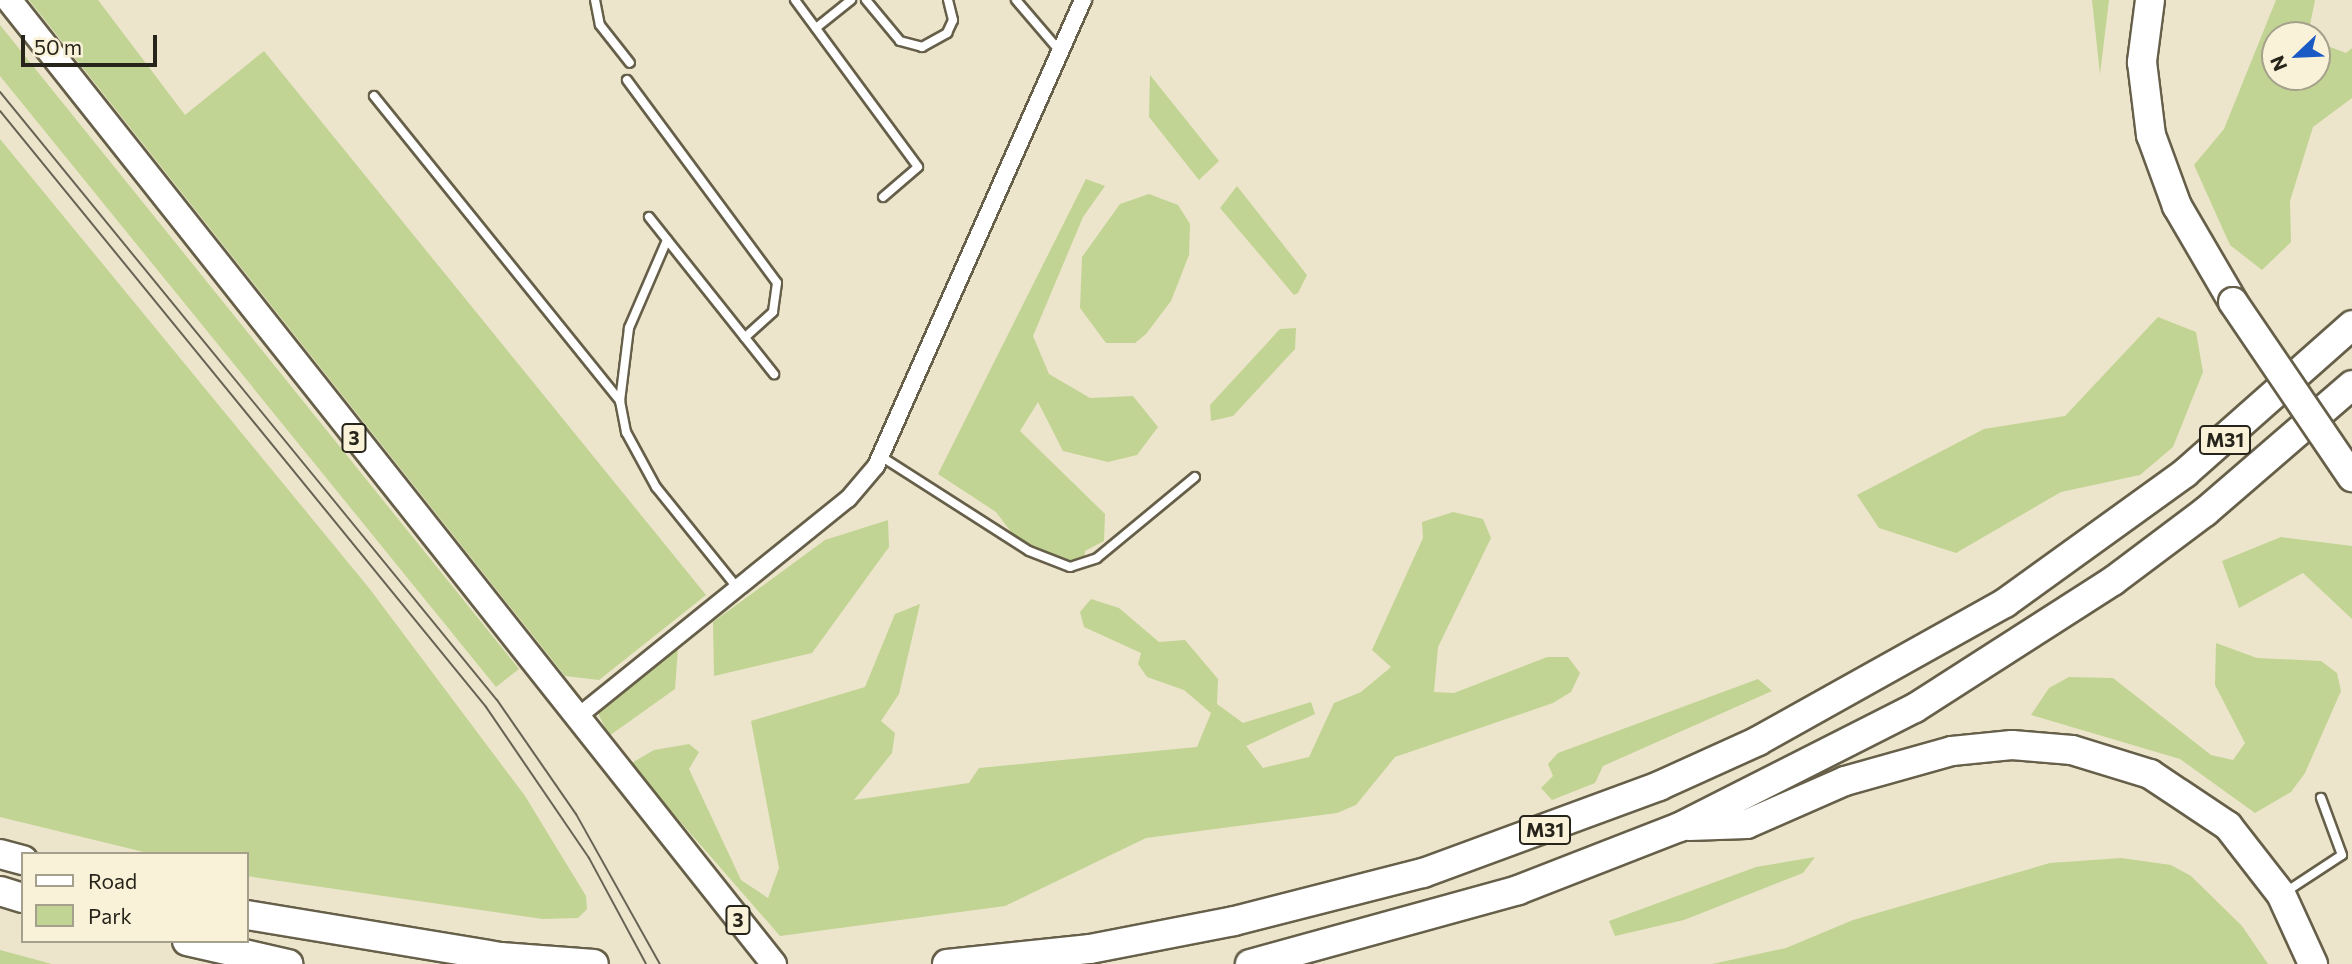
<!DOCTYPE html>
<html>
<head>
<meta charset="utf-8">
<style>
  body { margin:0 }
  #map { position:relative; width:2352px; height:964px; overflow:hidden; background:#ece5cb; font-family:Commissioner,sans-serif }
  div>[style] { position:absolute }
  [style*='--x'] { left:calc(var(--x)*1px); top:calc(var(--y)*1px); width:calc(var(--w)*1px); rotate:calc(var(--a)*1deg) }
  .green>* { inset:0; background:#c1d493 }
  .roads { filter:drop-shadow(2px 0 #665f49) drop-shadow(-2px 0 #665f49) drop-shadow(0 2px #665f49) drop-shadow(0 -2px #665f49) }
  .service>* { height:8px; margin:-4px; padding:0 4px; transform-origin:4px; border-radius:4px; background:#fff }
  .minor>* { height:16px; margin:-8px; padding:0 8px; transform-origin:8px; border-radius:8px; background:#fff }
  .primary>* { height:24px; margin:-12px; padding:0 12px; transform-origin:12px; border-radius:12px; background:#fff }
  .motorway>* { height:28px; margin:-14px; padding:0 14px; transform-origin:14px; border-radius:14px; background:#fff }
  .tram>* { height:2px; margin:-1px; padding:0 1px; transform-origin:1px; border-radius:1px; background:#676354 }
  .bridges { filter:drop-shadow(2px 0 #665f49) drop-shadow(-2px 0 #665f49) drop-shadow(0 2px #665f49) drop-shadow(0 -2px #665f49) }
  .motorway-bridge>* { height:28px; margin:-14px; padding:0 14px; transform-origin:14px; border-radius:14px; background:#fff }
  span { translate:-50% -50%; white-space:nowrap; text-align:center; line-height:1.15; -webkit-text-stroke:7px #f9f2d8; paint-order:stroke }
  .shield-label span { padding:2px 5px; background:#f9f2d8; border:2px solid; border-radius:5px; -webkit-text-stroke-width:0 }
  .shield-label { font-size:19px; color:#27251b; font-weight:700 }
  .legend { position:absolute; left:21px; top:852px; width:228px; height:91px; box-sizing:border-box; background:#f9f2d8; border:2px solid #a5a08c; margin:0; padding:9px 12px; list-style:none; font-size:21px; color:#27251b }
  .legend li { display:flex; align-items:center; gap:14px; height:35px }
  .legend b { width:35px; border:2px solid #a5a08c }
  .north { position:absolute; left:2261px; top:21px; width:70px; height:70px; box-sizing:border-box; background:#f9f2d8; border:2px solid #a5a08c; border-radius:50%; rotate:247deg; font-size:19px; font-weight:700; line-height:28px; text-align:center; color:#27251b }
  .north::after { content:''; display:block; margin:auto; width:24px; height:32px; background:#1a5ac5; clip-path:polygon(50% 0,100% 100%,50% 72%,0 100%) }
  .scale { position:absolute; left:21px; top:35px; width:136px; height:32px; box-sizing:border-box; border:4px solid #27251b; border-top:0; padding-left:9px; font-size:21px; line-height:24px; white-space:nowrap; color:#27251b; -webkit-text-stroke:5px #f9f2d8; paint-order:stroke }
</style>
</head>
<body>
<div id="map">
  <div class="green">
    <i style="clip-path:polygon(29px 0,98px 0,185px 115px,264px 51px,706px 595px,599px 680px,565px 676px)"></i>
    <i style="clip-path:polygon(2092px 0,2109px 0,2100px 74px)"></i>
    <i style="clip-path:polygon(2276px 0,2315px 0,2308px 35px,2275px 35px,2275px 77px,2317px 77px,2317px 42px,2346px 53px,2352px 48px,2352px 98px,2313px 127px,2290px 201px,2291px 242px,2262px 270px,2230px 245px,2194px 165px,2224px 129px)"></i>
    <i style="clip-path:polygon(0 25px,519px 669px,496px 687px,0 76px)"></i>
    <i style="clip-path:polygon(1150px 75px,1219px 161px,1199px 180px,1149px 117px)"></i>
    <i style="clip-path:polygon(0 139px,369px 588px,525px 796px,586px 896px,587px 909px,578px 918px,543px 919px,253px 877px,247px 876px,247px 854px,152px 854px,0 817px)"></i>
    <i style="clip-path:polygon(1086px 179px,1105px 186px,1083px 217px,1033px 336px,1049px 374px,1090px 398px,1133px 396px,1158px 427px,1137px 455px,1108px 462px,1063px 451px,1038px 402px,1020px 431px,1105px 514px,1104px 541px,1085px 551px,1084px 561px,1052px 559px,1015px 537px,996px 512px,938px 474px)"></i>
    <i style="clip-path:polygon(1237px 186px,1307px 275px,1298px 293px,1294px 295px,1220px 208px)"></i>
    <i style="clip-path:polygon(1149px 194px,1178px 205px,1190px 224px,1189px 255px,1171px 301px,1146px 334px,1135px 343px,1106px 343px,1080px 308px,1082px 257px,1120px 204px)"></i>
    <i style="clip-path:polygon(2158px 317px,2196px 332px,2203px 372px,2173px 447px,2140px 475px,2061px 492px,1956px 553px,1879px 528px,1857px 495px,1984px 429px,2065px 416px)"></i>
    <i style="clip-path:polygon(1296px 328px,1295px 349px,1233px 416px,1211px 421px,1210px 405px,1280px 329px)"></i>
    <i style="clip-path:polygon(1453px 512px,1483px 519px,1491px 538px,1438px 647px,1434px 692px,1454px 693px,1547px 657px,1568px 657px,1580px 673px,1571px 692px,1553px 703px,1395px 757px,1356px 805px,1337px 813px,1146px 838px,1005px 906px,780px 936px,630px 764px,654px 750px,689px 744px,699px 752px,689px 769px,741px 880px,768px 898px,779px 868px,751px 721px,865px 687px,895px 614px,920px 604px,899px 694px,881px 721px,895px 733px,892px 753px,854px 800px,969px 783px,979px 768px,1197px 747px,1211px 713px,1184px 690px,1147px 677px,1138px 664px,1141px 653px,1084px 627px,1080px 612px,1091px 599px,1119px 608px,1159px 642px,1185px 640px,1218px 679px,1217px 704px,1243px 723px,1311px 702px,1315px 714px,1246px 746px,1263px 768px,1309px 757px,1334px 703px,1361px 692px,1391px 667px,1372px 650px,1423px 538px,1422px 522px)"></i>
    <i style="clip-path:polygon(888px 520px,889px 547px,812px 653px,714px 676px,713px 622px,825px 540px)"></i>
    <i style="clip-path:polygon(2281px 537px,2352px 546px,2352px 619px,2303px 573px,2239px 608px,2222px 561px)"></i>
    <i style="clip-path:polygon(2216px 643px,2257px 658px,2321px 661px,2337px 673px,2341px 691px,2305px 773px,2291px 792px,2255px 813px,2180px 759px,2031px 715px,2049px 688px,2069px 677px,2113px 678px,2211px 755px,2233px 760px,2245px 743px,2215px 685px)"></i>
    <i style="clip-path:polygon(678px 648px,675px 689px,609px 736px,597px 711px)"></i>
    <i style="clip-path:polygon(1758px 679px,1772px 691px,1603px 766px,1595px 783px,1552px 800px,1541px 788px,1553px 776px,1548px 764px,1558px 753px)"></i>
    <i style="clip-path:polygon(1815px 857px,1803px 873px,1684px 920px,1615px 936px,1609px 921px,1756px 867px)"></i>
    <i style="clip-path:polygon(2121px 858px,2171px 865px,2191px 876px,2242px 926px,2268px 964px,1712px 964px,1786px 948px,1853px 920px,2050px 863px)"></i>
    <i style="clip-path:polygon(0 950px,52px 964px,0 964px)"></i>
  </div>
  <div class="roads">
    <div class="service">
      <i style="--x:595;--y:0;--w:25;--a:79"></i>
      <i style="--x:600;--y:25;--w:48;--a:51.7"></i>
      <i style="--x:795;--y:0;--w:207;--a:53.6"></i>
      <i style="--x:918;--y:167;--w:46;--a:139.4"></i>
      <i style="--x:866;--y:0;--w:53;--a:50.3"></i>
      <i style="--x:900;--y:41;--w:23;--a:15"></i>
      <i style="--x:922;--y:47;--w:29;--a:-29"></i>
      <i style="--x:947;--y:33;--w:14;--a:-65"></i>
      <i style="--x:953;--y:20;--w:21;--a:-104"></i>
      <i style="--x:1016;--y:0;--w:65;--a:49.4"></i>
      <i style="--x:816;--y:28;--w:45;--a:-38.7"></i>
      <i style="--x:627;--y:80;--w:252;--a:53.5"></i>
      <i style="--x:777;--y:283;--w:29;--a:98"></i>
      <i style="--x:773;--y:312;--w:38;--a:138"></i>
      <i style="--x:374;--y:96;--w:392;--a:51.1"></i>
      <i style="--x:649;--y:217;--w:201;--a:51.5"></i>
      <i style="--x:667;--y:240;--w:96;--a:113.4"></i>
      <i style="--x:629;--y:328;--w:74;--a:97"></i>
      <i style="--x:620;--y:401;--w:32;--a:79"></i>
      <i style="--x:626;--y:432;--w:63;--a:61.4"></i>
      <i style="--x:656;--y:487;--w:132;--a:51.1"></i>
      <i style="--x:882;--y:457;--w:174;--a:32.6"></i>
      <i style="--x:1029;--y:551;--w:44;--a:21.3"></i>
      <i style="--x:1070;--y:567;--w:28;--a:-18"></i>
      <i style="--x:1097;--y:558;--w:127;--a:-39.6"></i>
      <i style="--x:2284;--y:893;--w:69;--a:-33.2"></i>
      <i style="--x:2342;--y:855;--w:61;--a:-110.2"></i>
    </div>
    <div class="minor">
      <i style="--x:575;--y:719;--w:351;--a:-38.9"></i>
      <i style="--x:848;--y:499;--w:43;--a:-49.7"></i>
      <i style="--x:876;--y:466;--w:510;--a:-66.05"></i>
    </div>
    <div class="primary">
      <i style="--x:9;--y:0;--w:1231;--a:51.57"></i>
    </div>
    <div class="motorway">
      <i style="--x:2150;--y:0;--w:63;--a:97.4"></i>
      <i style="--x:2142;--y:62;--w:74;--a:83"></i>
      <i style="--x:2151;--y:135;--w:76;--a:69.9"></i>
      <i style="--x:2177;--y:206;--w:111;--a:59.7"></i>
      <i style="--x:1689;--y:826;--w:58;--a:-2"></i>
      <i style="--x:1747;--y:824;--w:107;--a:-23.7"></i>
      <i style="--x:1845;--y:781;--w:111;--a:-15.7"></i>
      <i style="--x:1952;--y:751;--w:60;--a:-5.7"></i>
      <i style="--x:2012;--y:745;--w:60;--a:4.8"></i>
      <i style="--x:2072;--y:750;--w:82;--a:17.1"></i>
      <i style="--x:2150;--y:774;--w:94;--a:33.7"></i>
      <i style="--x:2228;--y:826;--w:86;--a:52.1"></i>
      <i style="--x:2281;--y:894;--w:77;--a:65.4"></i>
      <i style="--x:0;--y:854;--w:24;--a:15"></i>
      <i style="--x:0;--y:891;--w:24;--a:17"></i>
      <i style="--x:247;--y:915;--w:257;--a:9.4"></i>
      <i style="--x:501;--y:957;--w:93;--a:4.3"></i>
      <i style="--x:187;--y:941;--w:104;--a:12.8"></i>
      <i style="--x:947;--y:964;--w:144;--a:-6"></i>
      <i style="--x:1090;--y:949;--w:147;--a:-11"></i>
      <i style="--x:1234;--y:921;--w:195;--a:-14.3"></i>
      <i style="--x:1423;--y:873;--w:252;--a:-20.2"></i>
      <i style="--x:1659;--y:786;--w:109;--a:-24.4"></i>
      <i style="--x:1758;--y:741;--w:283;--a:-29.2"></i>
      <i style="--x:2005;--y:603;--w:222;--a:-35.8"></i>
      <i style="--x:2185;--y:473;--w:223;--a:-41.5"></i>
      <i style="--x:1250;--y:964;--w:278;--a:-15.4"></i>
      <i style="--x:1518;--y:890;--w:174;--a:-21.3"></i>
      <i style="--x:1680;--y:827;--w:263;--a:-26.9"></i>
      <i style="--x:1915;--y:708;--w:235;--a:-32.7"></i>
      <i style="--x:2113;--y:581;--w:115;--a:-36.9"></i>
      <i style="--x:2205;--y:512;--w:194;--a:-40.8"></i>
    </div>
  </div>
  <div class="tram">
    <i style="--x:0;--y:92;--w:785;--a:50.74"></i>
    <i style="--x:497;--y:700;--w:139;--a:55.3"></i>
    <i style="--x:576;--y:814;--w:172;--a:60.8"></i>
    <i style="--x:0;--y:111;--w:769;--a:50.8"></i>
    <i style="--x:486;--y:707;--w:183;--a:55.7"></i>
    <i style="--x:589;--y:858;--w:120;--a:61.7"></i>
  </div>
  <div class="bridges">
    <div class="motorway-bridge">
      <i style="--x:2233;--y:302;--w:212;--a:55.8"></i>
    </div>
  </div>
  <div class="shield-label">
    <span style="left:354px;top:438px">3</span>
    <span style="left:2225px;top:440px">M31</span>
    <span style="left:1545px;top:830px">M31</span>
    <span style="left:738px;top:920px">3</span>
  </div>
  <ul class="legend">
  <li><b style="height:9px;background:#fff"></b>Road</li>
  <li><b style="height:19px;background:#c1d493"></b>Park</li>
  </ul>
  <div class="north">N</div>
  <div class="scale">50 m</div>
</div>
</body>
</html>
